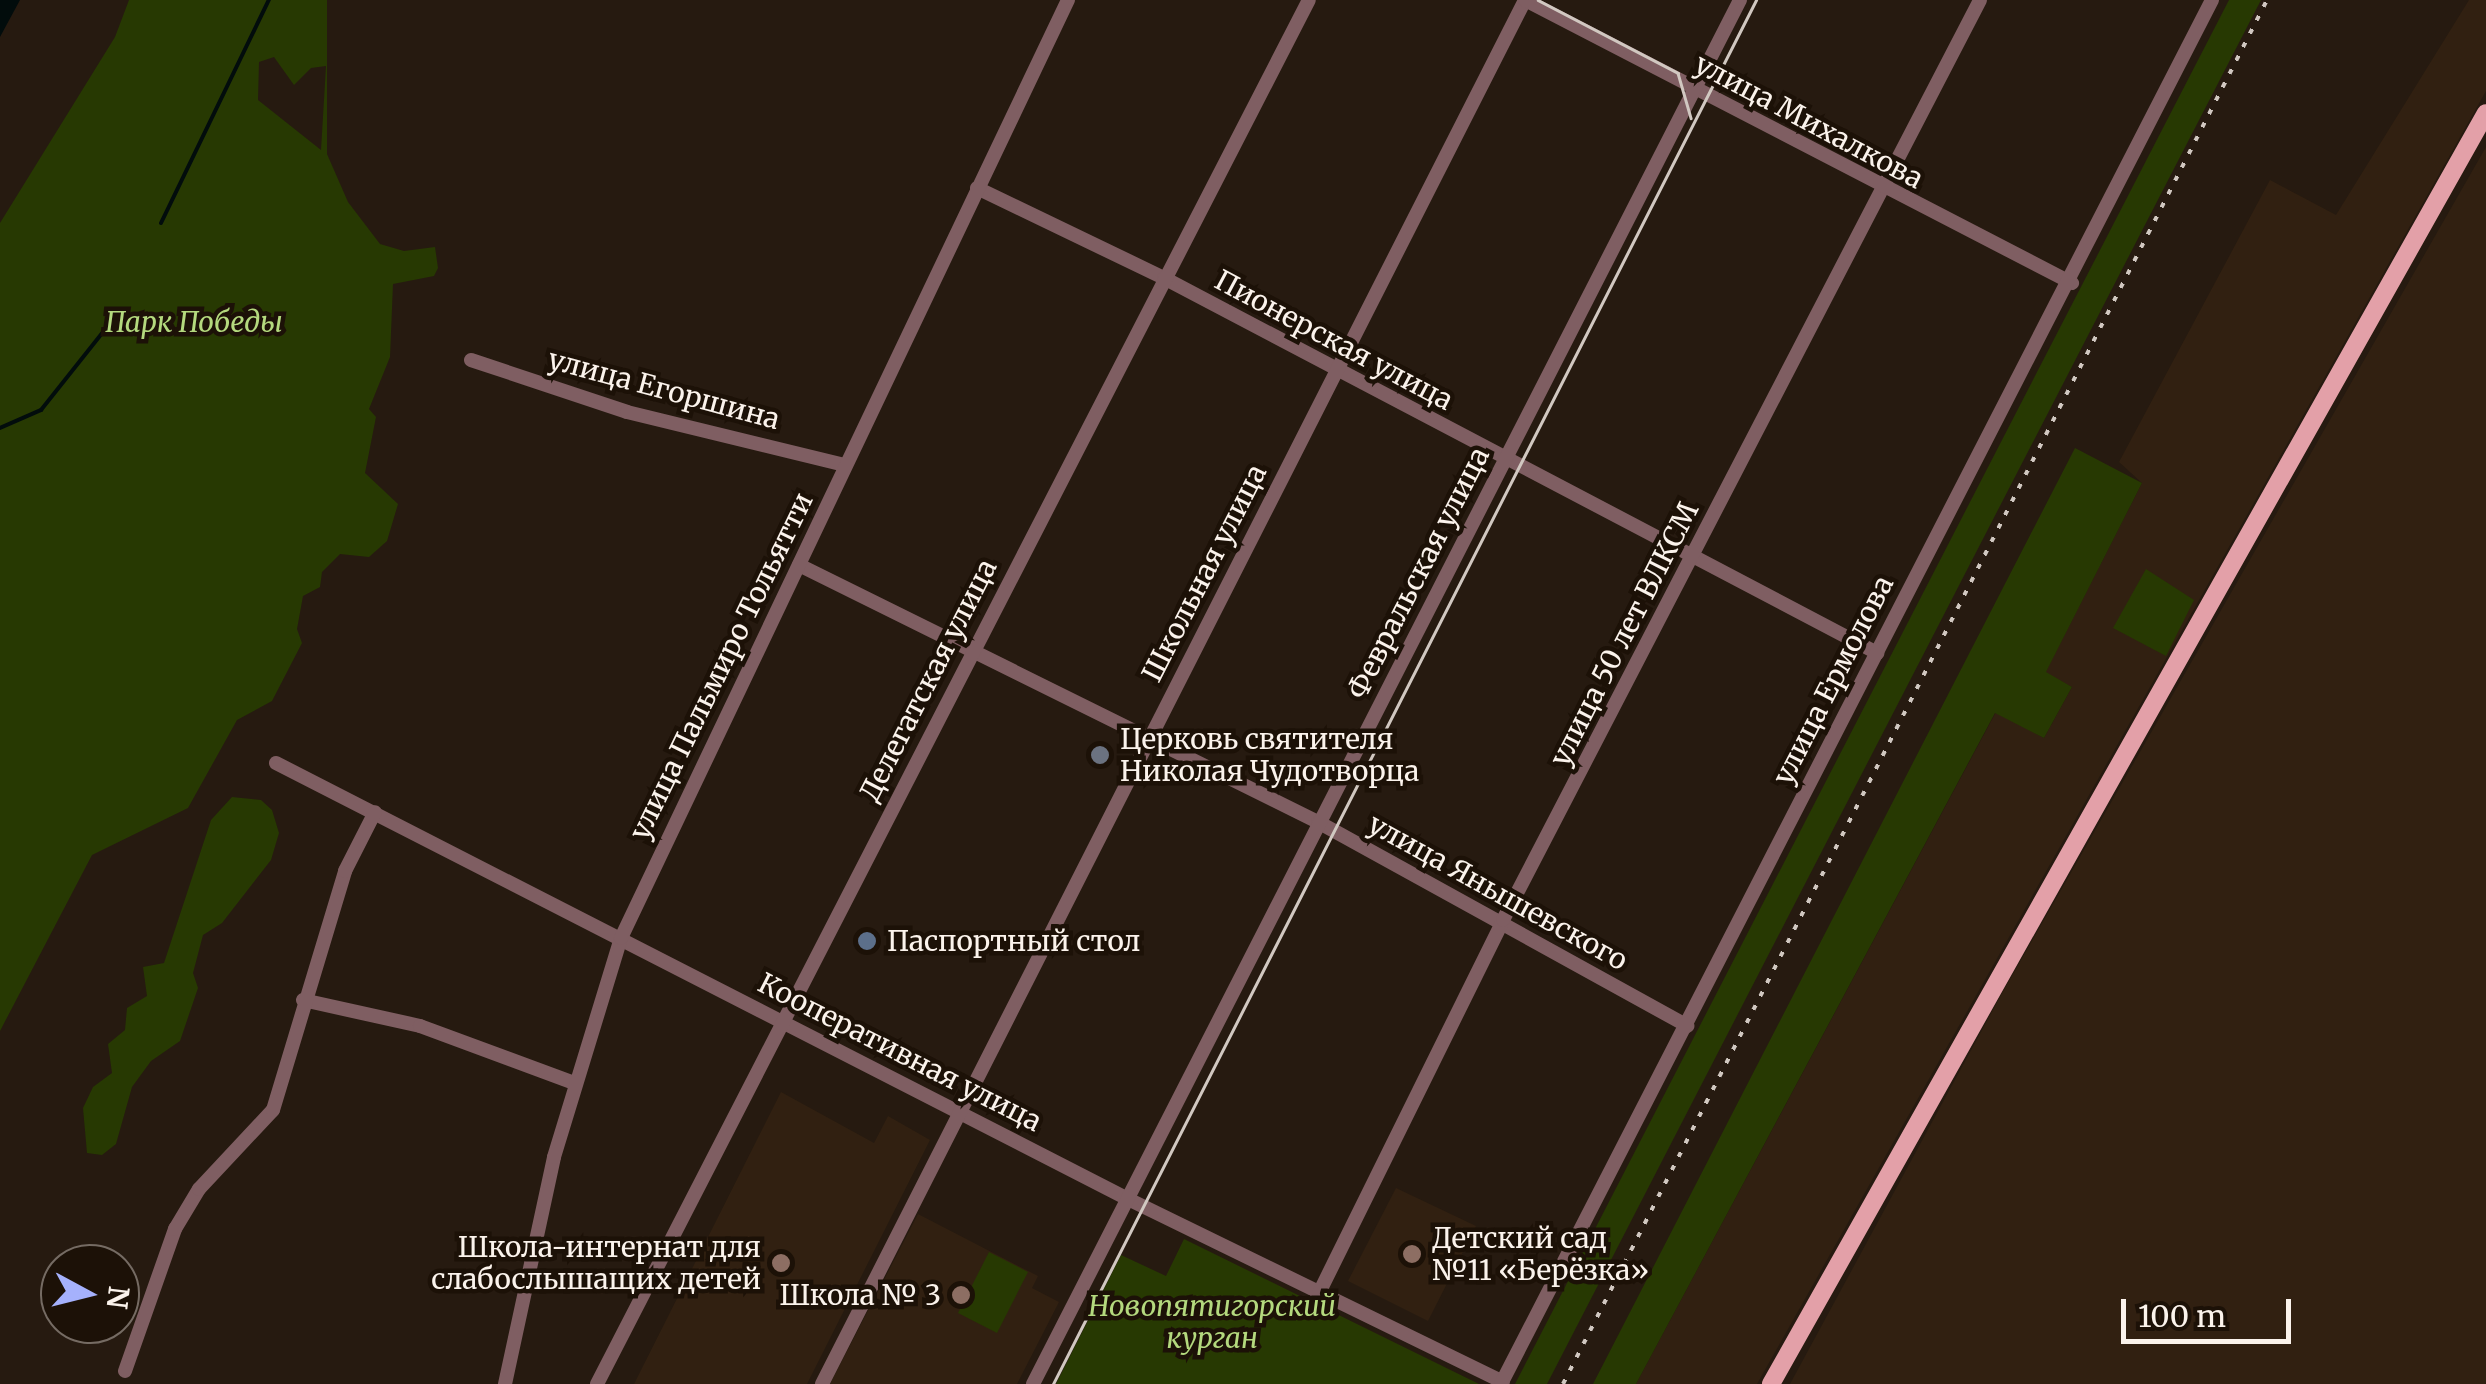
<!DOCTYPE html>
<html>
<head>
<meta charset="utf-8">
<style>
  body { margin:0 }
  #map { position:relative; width:2486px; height:1384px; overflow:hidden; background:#261a10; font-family:Merriweather,serif }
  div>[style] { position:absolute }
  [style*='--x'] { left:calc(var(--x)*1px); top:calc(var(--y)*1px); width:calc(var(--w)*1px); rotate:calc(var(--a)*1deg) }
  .built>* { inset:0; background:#312011 }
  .green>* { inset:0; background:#273902 }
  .water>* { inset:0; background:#020c0c }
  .stream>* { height:4px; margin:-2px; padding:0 2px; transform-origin:2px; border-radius:2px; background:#020c0c }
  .minor>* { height:14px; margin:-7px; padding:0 7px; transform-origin:7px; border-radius:7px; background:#7f5e62 }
  .major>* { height:18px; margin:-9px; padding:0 9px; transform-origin:9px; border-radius:9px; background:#e3a0a8 }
  .tram>* { height:2.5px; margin:-1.25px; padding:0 1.25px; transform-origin:1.25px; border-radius:1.25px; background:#d1c8c1 }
  .rail>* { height:4px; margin-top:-2px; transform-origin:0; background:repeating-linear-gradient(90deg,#d1c8c1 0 5px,transparent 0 15px) }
  .dots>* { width:28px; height:28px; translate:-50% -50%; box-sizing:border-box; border:5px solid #1c1107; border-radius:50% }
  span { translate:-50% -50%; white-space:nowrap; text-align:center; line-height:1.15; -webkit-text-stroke:9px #1c1107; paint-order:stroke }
  .street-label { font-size:28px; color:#fbf3ec }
  .park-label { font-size:28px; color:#b4d97e; font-style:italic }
  .poi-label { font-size:28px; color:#fbf3ec }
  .left { translate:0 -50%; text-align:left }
  .right { translate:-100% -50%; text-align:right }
  .north { position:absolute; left:40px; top:1244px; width:100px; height:100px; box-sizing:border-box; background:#1c1107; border:2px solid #756b63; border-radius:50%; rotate:97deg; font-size:28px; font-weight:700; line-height:40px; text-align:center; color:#fbf3ec }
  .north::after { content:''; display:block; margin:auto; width:35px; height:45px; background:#a5b1fc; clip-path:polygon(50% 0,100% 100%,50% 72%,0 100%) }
  .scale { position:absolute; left:2121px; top:1299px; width:170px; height:45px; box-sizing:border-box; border:5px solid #fbf3ec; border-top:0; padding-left:12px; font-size:30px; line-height:35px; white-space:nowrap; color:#fbf3ec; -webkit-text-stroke:8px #1c1107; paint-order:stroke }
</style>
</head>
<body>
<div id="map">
  <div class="built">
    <i style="clip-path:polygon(2469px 0,2486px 0,2486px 91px,1757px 1384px,1636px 1384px,1996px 712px,2044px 738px,2072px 687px,2045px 673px,2142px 483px,2119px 462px,2270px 180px,2336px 215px)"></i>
    <i style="clip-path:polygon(2486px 147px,2486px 1384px,1790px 1384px,2001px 995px)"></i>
    <i style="clip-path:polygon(781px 1092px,874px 1143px,888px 1116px,930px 1140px,807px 1384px,634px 1384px)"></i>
    <i style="clip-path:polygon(1396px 1188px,1476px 1226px,1428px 1321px,1348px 1281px)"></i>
    <i style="clip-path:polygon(918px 1214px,1038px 1276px,1032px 1288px,1059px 1302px,1017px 1384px,830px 1384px)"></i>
  </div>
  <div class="green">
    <i style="clip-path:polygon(evenodd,129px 0,327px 0,327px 154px,348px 202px,380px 244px,404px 251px,435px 247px,438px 268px,434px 276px,393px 284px,390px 357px,369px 409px,376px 417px,365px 473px,398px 504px,387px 541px,369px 557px,340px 554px,322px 572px,320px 587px,303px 596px,297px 629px,302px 643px,272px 701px,237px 720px,188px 808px,92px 855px,0 1031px,0 223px,115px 37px,129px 0,274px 57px,294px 85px,311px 68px,326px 66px,321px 150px,258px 100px,259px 62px,274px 57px)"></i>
    <i style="clip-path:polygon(2229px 0,2261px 0,1547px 1384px,1515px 1384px)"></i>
    <i style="clip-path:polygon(2075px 448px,2142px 483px,2046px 672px,2072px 687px,2044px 738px,1995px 713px,1636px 1384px,1593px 1384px)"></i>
    <i style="clip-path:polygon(2146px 569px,2194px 600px,2166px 656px,2113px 628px)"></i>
    <i style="clip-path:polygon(232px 797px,261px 800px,272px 810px,279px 833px,271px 860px,222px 923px,203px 935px,193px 973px,198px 988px,180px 1041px,151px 1061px,132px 1087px,116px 1144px,102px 1155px,87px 1153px,83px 1108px,93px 1087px,112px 1073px,108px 1044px,125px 1030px,127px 1008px,147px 996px,143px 967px,164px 963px,211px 820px)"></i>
    <i style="clip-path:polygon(1184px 1239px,1479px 1384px,1056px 1384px,1121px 1255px,1166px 1276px)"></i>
    <i style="clip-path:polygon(989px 1252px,1028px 1272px,997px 1333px,958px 1313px)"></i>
  </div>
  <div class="water">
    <i style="clip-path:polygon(0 0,20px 0,0 37px)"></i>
  </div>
  <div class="stream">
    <i style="--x:161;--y:223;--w:248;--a:-64.2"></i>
    <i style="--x:0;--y:428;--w:45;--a:-23.7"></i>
    <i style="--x:41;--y:410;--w:106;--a:-51.5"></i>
  </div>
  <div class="minor">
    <i style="--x:977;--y:188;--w:208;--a:25.7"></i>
    <i style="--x:1164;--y:278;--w:806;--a:27.74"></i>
    <i style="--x:471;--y:360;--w:164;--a:18.4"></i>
    <i style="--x:627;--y:412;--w:224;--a:13.7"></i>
    <i style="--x:799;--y:565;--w:579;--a:26.34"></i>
    <i style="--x:1318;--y:822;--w:422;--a:28.9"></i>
    <i style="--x:276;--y:763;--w:957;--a:27.1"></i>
    <i style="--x:1128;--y:1199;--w:417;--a:26"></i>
    <i style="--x:303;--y:1000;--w:120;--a:12.5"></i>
    <i style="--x:420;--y:1026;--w:164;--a:20.3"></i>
    <i style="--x:1319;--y:1293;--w:416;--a:-63.7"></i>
    <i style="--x:1503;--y:920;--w:1036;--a:-62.59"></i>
    <i style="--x:125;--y:1371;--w:151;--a:-70.6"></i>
    <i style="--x:175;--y:1229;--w:47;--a:-59"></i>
    <i style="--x:199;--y:1189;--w:108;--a:-46.9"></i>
    <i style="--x:273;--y:1110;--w:250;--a:-73.2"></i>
    <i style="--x:345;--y:871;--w:66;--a:-63"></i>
    <i style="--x:505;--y:1384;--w:232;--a:-77.8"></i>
    <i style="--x:554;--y:1157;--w:229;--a:-73"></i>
    <i style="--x:621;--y:938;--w:1039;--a:-64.52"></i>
    <i style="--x:597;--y:1384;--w:1556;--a:-62.78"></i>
    <i style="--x:822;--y:1384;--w:1552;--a:-63.07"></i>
    <i style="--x:1525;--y:0;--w:616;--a:27.36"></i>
    <i style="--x:1033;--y:1384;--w:1554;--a:-62.94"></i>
    <i style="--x:1501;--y:1384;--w:1556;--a:-62.81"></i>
  </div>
  <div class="major">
    <i style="--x:1771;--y:1384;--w:1458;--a:-60.64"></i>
  </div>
  <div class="tram">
    <i style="--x:1538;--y:0;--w:158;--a:27.5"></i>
    <i style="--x:1678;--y:73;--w:47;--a:73.9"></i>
    <i style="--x:1053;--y:1384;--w:1552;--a:-63.07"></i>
  </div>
  <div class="rail">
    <i style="--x:1563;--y:1384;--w:1553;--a:-63.04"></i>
  </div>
  <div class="dots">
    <i style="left:1100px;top:755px;background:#6b7280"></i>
    <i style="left:867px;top:941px;background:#5c6f8a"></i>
    <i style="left:1412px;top:1254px;background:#8d6e63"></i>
    <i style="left:781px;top:1263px;background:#8d6e63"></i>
    <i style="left:961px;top:1295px;background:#8d6e63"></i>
  </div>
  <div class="street-label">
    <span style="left:1809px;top:121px;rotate:28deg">улица Михалкова</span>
    <span style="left:1334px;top:340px;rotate:28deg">Пионерская улица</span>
    <span style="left:664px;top:389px;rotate:15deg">улица Егоршина</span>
    <span style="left:1204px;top:573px;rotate:-63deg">Школьная улица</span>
    <span style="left:1418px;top:573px;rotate:-63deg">Февральская улица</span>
    <span style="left:1624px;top:634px;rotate:-63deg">улица 50 лет ВЛКСМ</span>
    <span style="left:721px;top:666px;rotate:-64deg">улица Пальмиро Тольятти</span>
    <span style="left:928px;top:680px;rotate:-63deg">Делегатская улица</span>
    <span style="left:1833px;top:680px;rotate:-63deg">улица Ермолова</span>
    <span style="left:1498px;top:892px;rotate:29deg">улица Янышевского</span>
    <span style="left:900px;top:1052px;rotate:27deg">Кооперативная улица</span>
  </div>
  <div class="park-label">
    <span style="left:194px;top:322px">Парк Победы</span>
    <span style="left:1212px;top:1322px">Новопятигорский<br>курган</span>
  </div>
  <div class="poi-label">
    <span class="left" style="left:1120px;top:755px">Церковь святителя<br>Николая Чудотворца</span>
    <span class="left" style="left:887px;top:941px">Паспортный стол</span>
    <span class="left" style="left:1432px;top:1254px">Детский сад<br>№11 «Берёзка»</span>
    <span class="right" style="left:761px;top:1263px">Школа-интернат для<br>слабослышащих детей</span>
    <span class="right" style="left:941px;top:1295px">Школа № 3</span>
  </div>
  <div class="north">N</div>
  <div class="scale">100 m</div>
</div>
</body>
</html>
